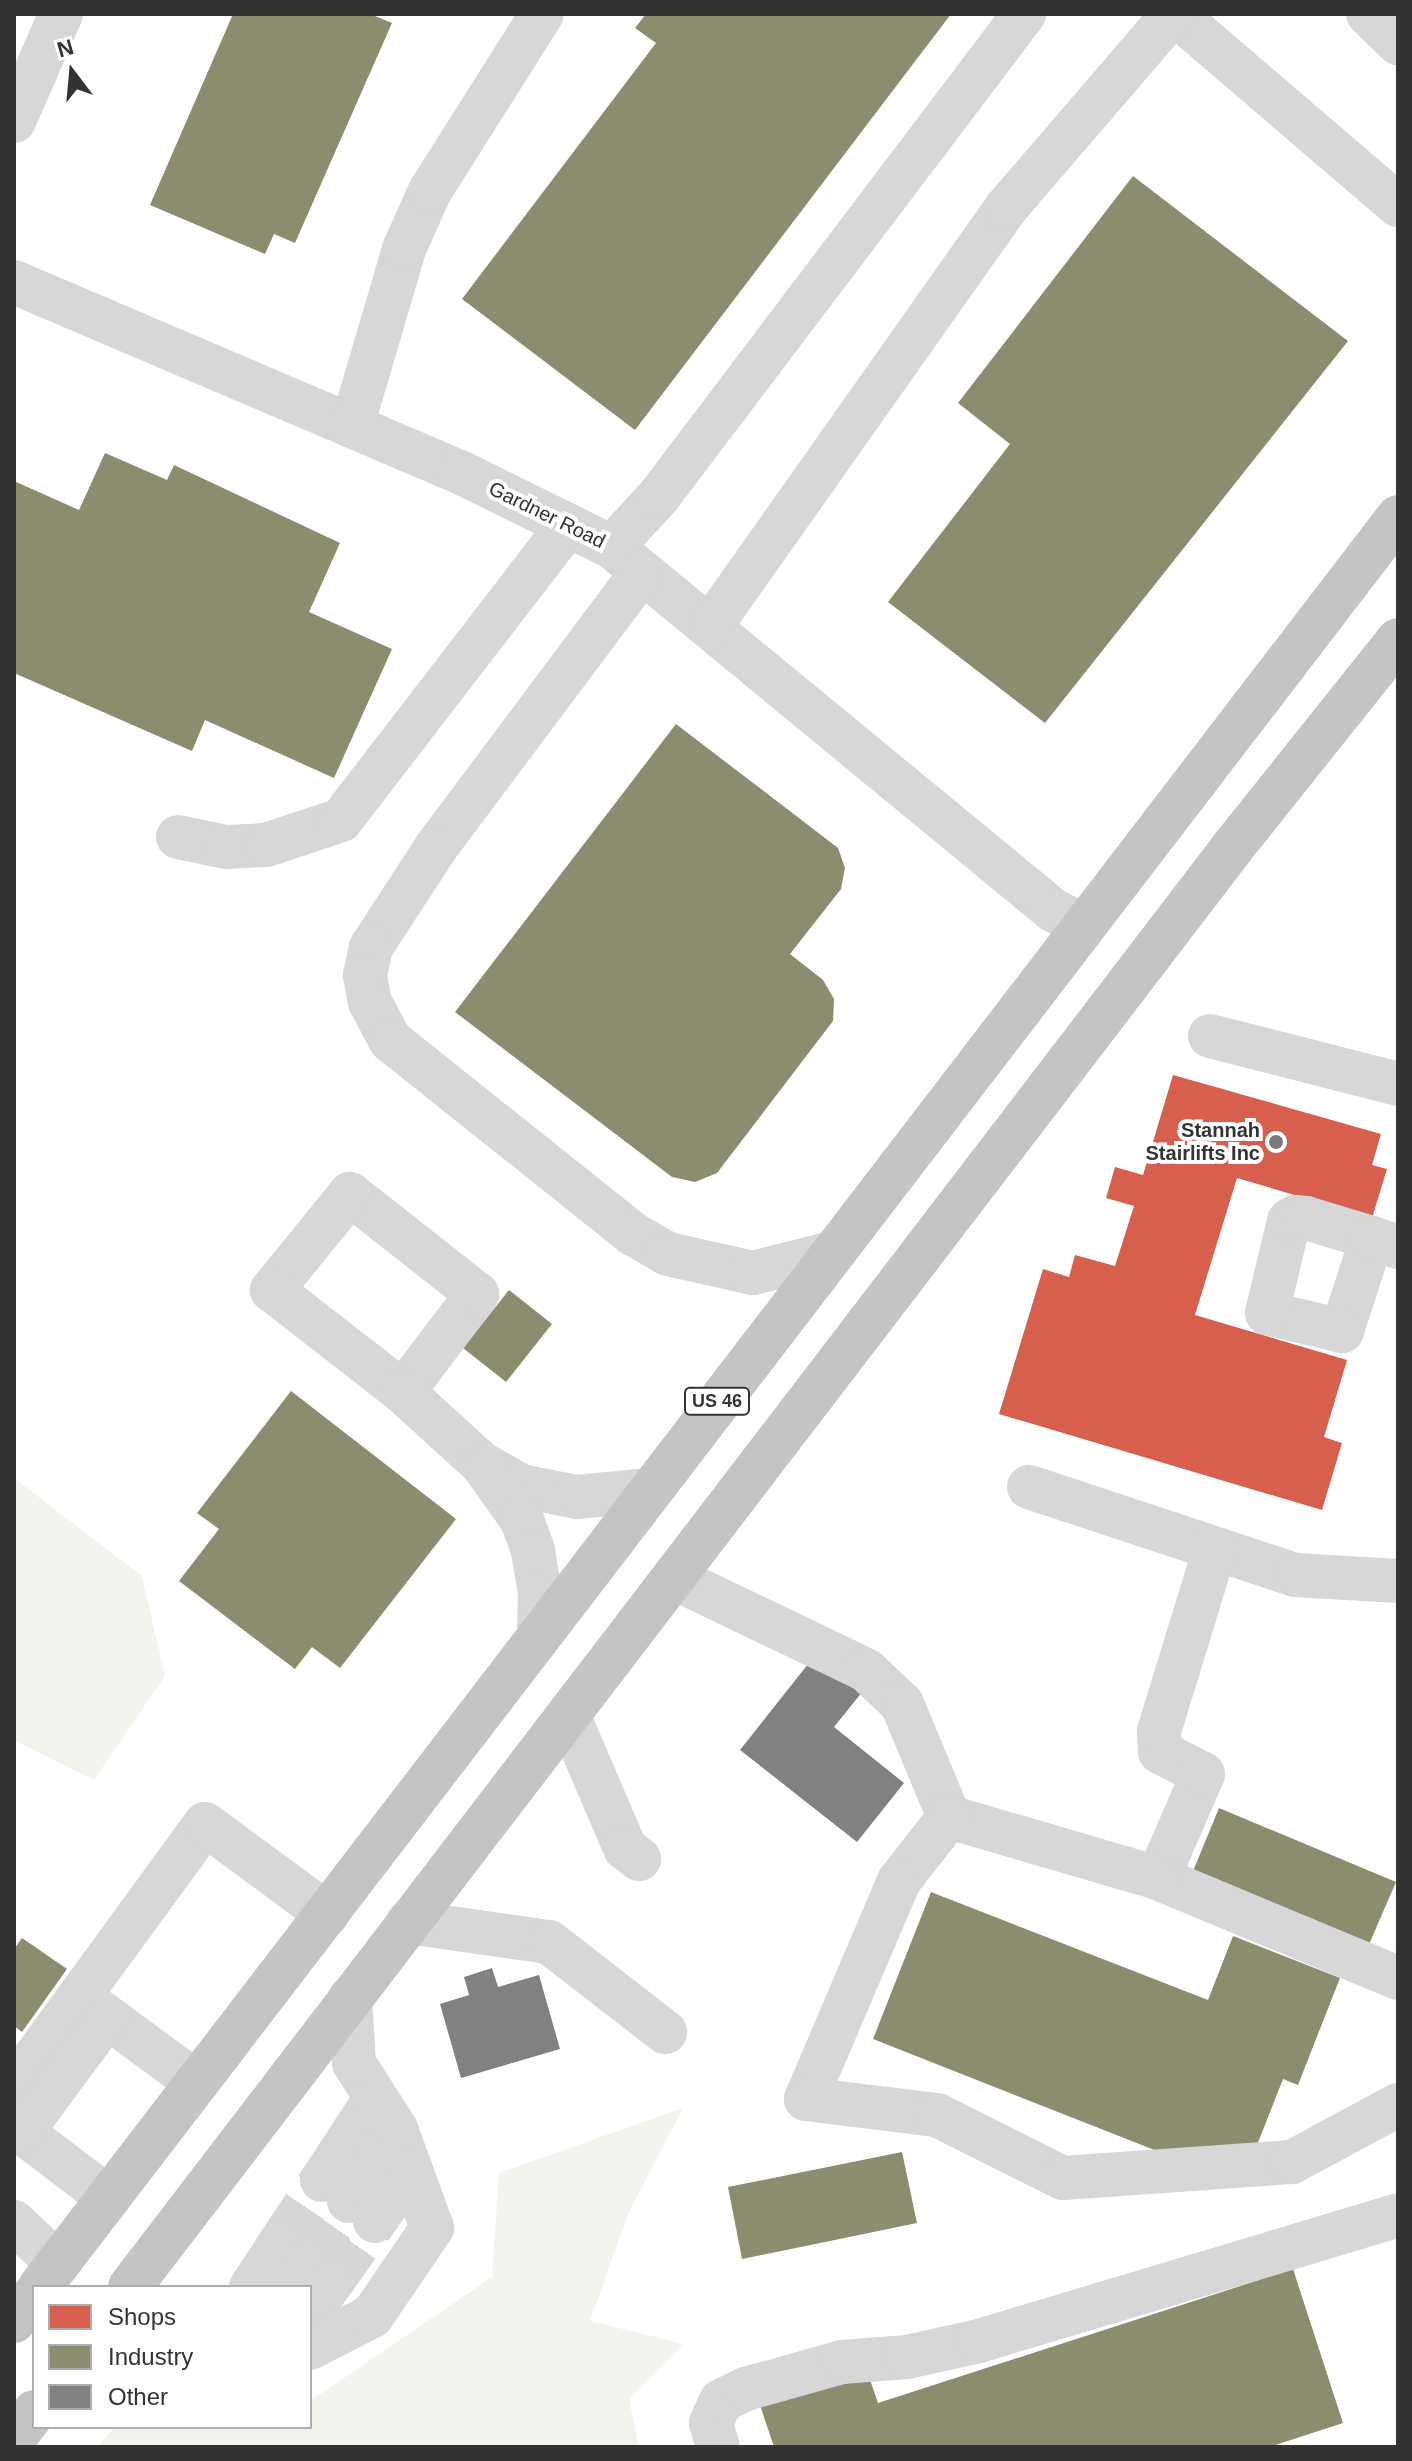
<!DOCTYPE html>
<html>
<head>
<meta charset="utf-8">
<style>
  body { margin:0 }
  #map { position:relative; width:1412px; height:2461px; overflow:hidden; background:#fff; font-family:Arial,sans-serif }
  div>[style] { position:absolute }
  [style*='--x'] { left:calc(var(--x)*1px); top:calc(var(--y)*1px); width:calc(var(--w)*1px); rotate:calc(var(--a)*1deg) }
  .green>* { inset:0; background:#f1f5ed }
  .shops>* { inset:0; background:#d6604d }
  .industry>* { inset:0; background:#8c8c6e }
  .building>* { inset:0; background:#818181 }
  .minor-tunnel>* { height:44px; margin-top:-22px; transform-origin:0; background:repeating-linear-gradient(90deg,#d6d6d6 0 44px,transparent 0 66px) }
  .minor>* { height:44px; margin:-22px; padding:0 22px; transform-origin:22px; border-radius:22px; background:#d7d7d7 }
  .highway>* { height:44px; margin:-22px; padding:0 22px; transform-origin:22px; border-radius:22px; background:#c4c4c4 }
  .dots>* { width:22px; height:22px; translate:-50% -50%; box-sizing:border-box; border:4px solid #fff; border-radius:50% }
  span { translate:-50% -50%; white-space:nowrap; text-align:center; line-height:1.15; -webkit-text-stroke:8px #fff; paint-order:stroke }
  .shield-label span { padding:2px 6px; background:#fff; border:2px solid; border-radius:6px; -webkit-text-stroke-width:0 }
  .shield-label { font-size:18px; color:#333; font-weight:700 }
  .street-label { font-size:20px; color:#333 }
  .poi-label { font-size:20px; color:#333; font-weight:700 }
  .right { translate:-100% -50%; text-align:right }
  .frame { position:absolute; inset:0; border:16px solid #333; pointer-events:none }
  .legend { position:absolute; left:32px; top:2285px; width:280px; height:144px; box-sizing:border-box; background:#fff; border:2px solid #adadad; margin:0; padding:10px 14px; list-style:none; font-size:24px; color:#333 }
  .legend li { display:flex; align-items:center; gap:16px; height:40px }
  .legend b { width:40px; border:2px solid #adadad }
  .north { position:absolute; left:32px; top:32px; width:80px; height:80px; -webkit-text-stroke:6px #fff; paint-order:stroke; rotate:344deg; font-size:22px; font-weight:700; line-height:32px; text-align:center; color:#333 }
  .north::after { content:''; display:block; margin:auto; width:28px; height:36px; background:#333; clip-path:polygon(50% 0,100% 100%,50% 72%,0 100%) }
</style>
</head>
<body>
<div id="map">
  <div class="green">
    <i style="clip-path:polygon(14px 1478px,142px 1576px,165px 1676px,94px 1780px,14px 1740px)"></i>
    <i style="clip-path:polygon(683px 2108px,629px 2212px,590px 2321px,684px 2344px,629px 2399px,639px 2447px,98px 2447px,114px 2427px,310px 2427px,310px 2401px,492px 2277px,499px 2173px)"></i>
  </div>
  <div class="shops">
    <i style="clip-path:polygon(1173px 1075px,1381px 1134px,1372px 1165px,1387px 1169px,1372px 1218px,1237px 1178px,1195px 1315px,1347px 1360px,1324px 1437px,1342px 1443px,1322px 1510px,999px 1414px,1043px 1269px,1069px 1277px,1075px 1255px,1115px 1266px,1134px 1206px,1106px 1198px,1115px 1167px,1143px 1175px)"></i>
  </div>
  <div class="industry">
    <i style="clip-path:polygon(233px 14px,370px 14px,392px 23px,295px 243px,274px 234px,265px 254px,150px 205px)"></i>
    <i style="clip-path:polygon(646px 14px,951px 14px,635px 430px,462px 299px,656px 43px,635px 28px)"></i>
    <i style="clip-path:polygon(1133px 176px,1348px 341px,1045px 723px,888px 602px,1010px 444px,958px 403px)"></i>
    <i style="clip-path:polygon(105px 453px,167px 480px,174px 465px,340px 543px,309px 612px,392px 649px,334px 778px,205px 720px,192px 751px,14px 673px,14px 481px,79px 510px)"></i>
    <i style="clip-path:polygon(676px 724px,838px 848px,845px 868px,841px 889px,790px 954px,823px 980px,834px 999px,833px 1021px,717px 1173px,695px 1182px,672px 1177px,455px 1012px)"></i>
    <i style="clip-path:polygon(509px 1290px,552px 1324px,506px 1382px,463px 1348px)"></i>
    <i style="clip-path:polygon(291px 1391px,456px 1519px,340px 1668px,312px 1647px,295px 1669px,179px 1581px,219px 1529px,197px 1513px)"></i>
    <i style="clip-path:polygon(1219px 1808px,1396px 1882px,1367px 1949px,1191px 1876px)"></i>
    <i style="clip-path:polygon(931px 1892px,1208px 2000px,1233px 1936px,1340px 1978px,1298px 2085px,1283px 2079px,1255px 2150px,1157px 2151px,873px 2039px)"></i>
    <i style="clip-path:polygon(22px 1938px,67px 1969px,22px 2032px,14px 2026px,14px 1949px)"></i>
    <i style="clip-path:polygon(902px 2152px,917px 2223px,742px 2259px,728px 2187px)"></i>
    <i style="clip-path:polygon(1293px 2269px,1343px 2423px,1269px 2447px,774px 2447px,760px 2405px,867px 2371px,878px 2403px)"></i>
  </div>
  <div class="building">
    <i style="clip-path:polygon(816px 1654px,863px 1691px,834px 1727px,904px 1783px,857px 1842px,740px 1750px)"></i>
    <i style="clip-path:polygon(492px 1968px,498px 1987px,539px 1975px,560px 2049px,461px 2078px,440px 2004px,469px 1995px,464px 1977px)"></i>
  </div>
  <div class="minor-tunnel">
    <i style="--x:280;--y:2243;--w:76;--a:-56.3"></i>
    <i style="--x:307;--y:2262;--w:74;--a:-55.5"></i>
    <i style="--x:332;--y:2282;--w:75;--a:-54.8"></i>
  </div>
  <div class="minor">
    <i style="--x:1175;--y:14;--w:294;--a:40.6"></i>
    <i style="--x:1368;--y:14;--w:42;--a:44"></i>
    <i style="--x:14;--y:121;--w:117;--a:-66.3"></i>
    <i style="--x:14;--y:282;--w:485;--a:23.1"></i>
    <i style="--x:460;--y:472;--w:169;--a:26.3"></i>
    <i style="--x:612;--y:547;--w:571;--a:39.46"></i>
    <i style="--x:1053;--y:910;--w:34;--a:28"></i>
    <i style="--x:352;--y:426;--w:184;--a:-73.6"></i>
    <i style="--x:404;--y:249;--w:64;--a:-65.9"></i>
    <i style="--x:430;--y:191;--w:209;--a:-57.7"></i>
    <i style="--x:612;--y:547;--w:69;--a:-47.3"></i>
    <i style="--x:659;--y:496;--w:605;--a:-52.86"></i>
    <i style="--x:642;--y:572;--w:346;--a:126.8"></i>
    <i style="--x:435;--y:849;--w:117;--a:123.1"></i>
    <i style="--x:371;--y:947;--w:29;--a:102"></i>
    <i style="--x:365;--y:975;--w:27;--a:80"></i>
    <i style="--x:370;--y:1002;--w:43;--a:62.2"></i>
    <i style="--x:390;--y:1040;--w:311;--a:38.6"></i>
    <i style="--x:633;--y:1234;--w:40;--a:29.7"></i>
    <i style="--x:668;--y:1254;--w:87;--a:12.6"></i>
    <i style="--x:753;--y:1273;--w:77;--a:-14.2"></i>
    <i style="--x:710;--y:627;--w:513;--a:-54.76"></i>
    <i style="--x:1006;--y:208;--w:256;--a:-49.3"></i>
    <i style="--x:178;--y:837;--w:49;--a:11.8"></i>
    <i style="--x:226;--y:847;--w:40;--a:-2.9"></i>
    <i style="--x:266;--y:845;--w:79;--a:-18.4"></i>
    <i style="--x:341;--y:820;--w:372;--a:-52.4"></i>
    <i style="--x:1210;--y:1036;--w:194;--a:14.3"></i>
    <i style="--x:1372;--y:1238;--w:98;--a:107.9"></i>
    <i style="--x:1342;--y:1331;--w:77;--a:-166.5"></i>
    <i style="--x:1267;--y:1313;--w:95;--a:-76.6"></i>
    <i style="--x:1289;--y:1221;--w:7;--a:-34"></i>
    <i style="--x:1295;--y:1217;--w:11;--a:5"></i>
    <i style="--x:1306;--y:1218;--w:69;--a:16.9"></i>
    <i style="--x:1372;--y:1238;--w:28;--a:19"></i>
    <i style="--x:403;--y:1392;--w:123;--a:-52.9"></i>
    <i style="--x:477;--y:1294;--w:162;--a:-141.8"></i>
    <i style="--x:350;--y:1194;--w:124;--a:129.1"></i>
    <i style="--x:272;--y:1290;--w:166;--a:37.9"></i>
    <i style="--x:403;--y:1392;--w:105;--a:42.3"></i>
    <i style="--x:481;--y:1463;--w:46;--a:29.9"></i>
    <i style="--x:521;--y:1486;--w:57;--a:11.1"></i>
    <i style="--x:577;--y:1497;--w:72;--a:-5.6"></i>
    <i style="--x:485;--y:1468;--w:64;--a:54.6"></i>
    <i style="--x:522;--y:1520;--w:33;--a:70"></i>
    <i style="--x:533;--y:1551;--w:43;--a:80.5"></i>
    <i style="--x:540;--y:1593;--w:42;--a:91.4"></i>
    <i style="--x:1029;--y:1487;--w:280;--a:18.3"></i>
    <i style="--x:1295;--y:1575;--w:103;--a:3.3"></i>
    <i style="--x:674;--y:1578;--w:213;--a:25.6"></i>
    <i style="--x:866;--y:1670;--w:50;--a:43.4"></i>
    <i style="--x:902;--y:1704;--w:122;--a:67.4"></i>
    <i style="--x:568;--y:1715;--w:145;--a:66.8"></i>
    <i style="--x:625;--y:1848;--w:18;--a:38"></i>
    <i style="--x:1158;--y:1878;--w:113;--a:-66.6"></i>
    <i style="--x:1203;--y:1774;--w:48;--a:-152.9"></i>
    <i style="--x:1160;--y:1752;--w:21;--a:-93"></i>
    <i style="--x:1159;--y:1731;--w:190;--a:-72.9"></i>
    <i style="--x:408;--y:1922;--w:142;--a:8.1"></i>
    <i style="--x:549;--y:1942;--w:147;--a:37.8"></i>
    <i style="--x:1398;--y:1978;--w:260;--a:-157.4"></i>
    <i style="--x:1158;--y:1878;--w:218;--a:-163.7"></i>
    <i style="--x:949;--y:1817;--w:81;--a:128"></i>
    <i style="--x:899;--y:1881;--w:237;--a:113.1"></i>
    <i style="--x:806;--y:2099;--w:132;--a:7"></i>
    <i style="--x:937;--y:2115;--w:141;--a:26.6"></i>
    <i style="--x:1063;--y:2178;--w:230;--a:-4"></i>
    <i style="--x:1292;--y:2162;--w:120;--a:-28.3"></i>
    <i style="--x:80;--y:1997;--w:145;--a:36.3"></i>
    <i style="--x:14;--y:2086;--w:324;--a:-53.9"></i>
    <i style="--x:205;--y:1824;--w:152;--a:36.4"></i>
    <i style="--x:14;--y:2126;--w:119;--a:37.2"></i>
    <i style="--x:22;--y:2132;--w:143;--a:-53.5"></i>
    <i style="--x:322;--y:2180;--w:97;--a:-56.8"></i>
    <i style="--x:349;--y:2201;--w:86;--a:-56.9"></i>
    <i style="--x:375;--y:2221;--w:62;--a:-54.8"></i>
    <i style="--x:14;--y:2222;--w:61;--a:43.7"></i>
    <i style="--x:251;--y:2287;--w:53;--a:-56.6"></i>
    <i style="--x:291;--y:2287;--w:30;--a:-57"></i>
    <i style="--x:310;--y:2313;--w:38;--a:-55"></i>
    <i style="--x:310;--y:2348;--w:70;--a:-27.3"></i>
    <i style="--x:372;--y:2316;--w:107;--a:-55.7"></i>
    <i style="--x:432;--y:2228;--w:105;--a:-110"></i>
    <i style="--x:396;--y:2129;--w:78;--a:-122.5"></i>
    <i style="--x:354;--y:2063;--w:65;--a:-93.5"></i>
    <i style="--x:718;--y:2447;--w:25;--a:-106"></i>
    <i style="--x:711;--y:2423;--w:24;--a:-66"></i>
    <i style="--x:721;--y:2401;--w:28;--a:-26"></i>
    <i style="--x:746;--y:2389;--w:100;--a:-15.7"></i>
    <i style="--x:842;--y:2362;--w:65;--a:-4.4"></i>
    <i style="--x:907;--y:2357;--w:74;--a:-12.5"></i>
    <i style="--x:979;--y:2341;--w:438;--a:-16.7"></i>
  </div>
  <div class="highway">
    <i style="--x:40;--y:2287;--w:2231;--a:-52.5"></i>
    <i style="--x:130;--y:2287;--w:1812;--a:-52.55"></i>
    <i style="--x:1232;--y:848;--w:266;--a:-51.4"></i>
    <i style="--x:14;--y:2321;--w:33;--a:-52"></i>
    <i style="--x:14;--y:2438;--w:33;--a:-52"></i>
  </div>
  <div class="dots">
    <i style="left:1276px;top:1142px;background:#7a7a7a"></i>
  </div>
  <div class="shield-label">
    <span style="left:717px;top:1401px">US 46</span>
  </div>
  <div class="street-label">
    <span style="left:547px;top:515px;rotate:26deg">Gardner Road</span>
  </div>
  <div class="poi-label">
    <span class="right" style="left:1260px;top:1142px">Stannah<br>Stairlifts Inc</span>
  </div>
  <div class="frame"></div>
  <ul class="legend">
  <li><b style="height:22px;background:#d6604d"></b>Shops</li>
  <li><b style="height:22px;background:#8c8c6e"></b>Industry</li>
  <li><b style="height:22px;background:#818181"></b>Other</li>
  </ul>
  <div class="north">N</div>
</div>
</body>
</html>
